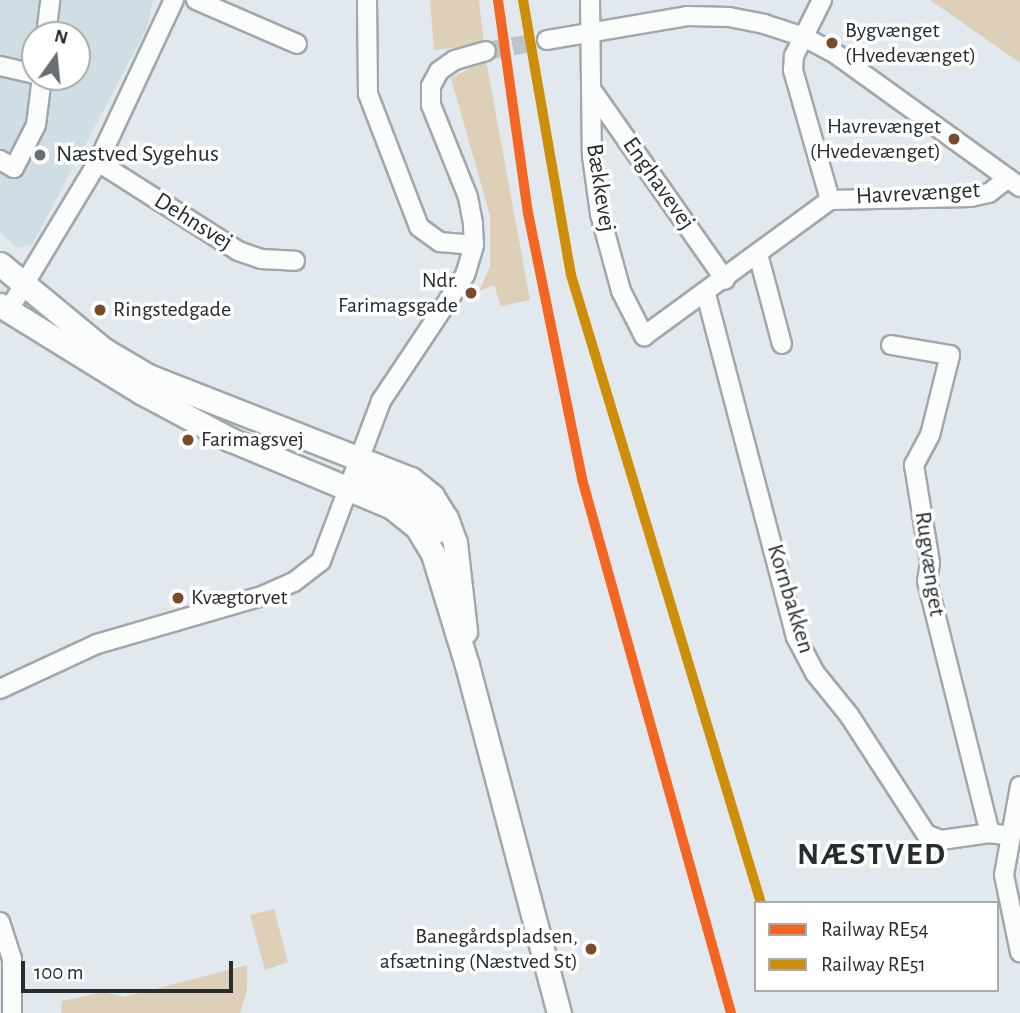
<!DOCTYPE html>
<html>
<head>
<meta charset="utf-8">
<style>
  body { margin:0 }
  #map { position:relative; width:1020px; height:1013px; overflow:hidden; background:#e2e9ee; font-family:"Alegreya Sans",sans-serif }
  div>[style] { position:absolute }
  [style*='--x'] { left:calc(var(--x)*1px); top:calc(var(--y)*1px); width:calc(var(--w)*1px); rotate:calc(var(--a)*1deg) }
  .built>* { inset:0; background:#cfdee5 }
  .green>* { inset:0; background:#decfb9 }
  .minor-tunnel>* { height:18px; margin-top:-9px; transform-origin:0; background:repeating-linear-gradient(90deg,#bdc3c8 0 18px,transparent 0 27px) }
  .roads { filter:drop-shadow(2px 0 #a2a7ab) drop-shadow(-2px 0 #a2a7ab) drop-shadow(0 2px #a2a7ab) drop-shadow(0 -2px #a2a7ab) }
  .minor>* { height:18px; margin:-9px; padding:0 9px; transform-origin:9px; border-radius:9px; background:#fbfcfc }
  .major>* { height:23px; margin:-11.5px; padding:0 11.5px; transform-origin:11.5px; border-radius:11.5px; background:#fbfcfc }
  .rail-1>* { height:10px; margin:-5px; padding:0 5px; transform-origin:5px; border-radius:5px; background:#f26522 }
  .rail-2>* { height:10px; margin:-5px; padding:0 5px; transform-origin:5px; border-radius:5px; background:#cd8e09 }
  .dots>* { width:19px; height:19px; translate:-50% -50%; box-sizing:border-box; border:4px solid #fff; border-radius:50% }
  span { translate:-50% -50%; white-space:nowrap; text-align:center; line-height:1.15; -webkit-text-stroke:7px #fff; paint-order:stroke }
  .bus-label { font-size:22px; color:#272c2f }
  .left { translate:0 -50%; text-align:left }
  .right { translate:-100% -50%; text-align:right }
  .poi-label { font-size:24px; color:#272c2f }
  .street-label { font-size:24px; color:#272c2f }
  .district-label { font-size:32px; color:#272c2f; font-weight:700; letter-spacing:2px }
  .legend { position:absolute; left:754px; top:901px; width:245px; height:91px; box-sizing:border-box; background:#fff; border:2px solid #a9abac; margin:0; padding:9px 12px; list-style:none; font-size:21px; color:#272c2f }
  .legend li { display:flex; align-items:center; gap:14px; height:35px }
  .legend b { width:35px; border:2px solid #a9abac }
  .north { position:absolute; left:21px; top:21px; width:70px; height:70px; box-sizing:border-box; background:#fff; border:2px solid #a9abac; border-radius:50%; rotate:15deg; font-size:19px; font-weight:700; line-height:28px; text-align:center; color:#272c2f }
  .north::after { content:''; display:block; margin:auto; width:24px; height:32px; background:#686e72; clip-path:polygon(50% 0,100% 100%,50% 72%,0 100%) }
  .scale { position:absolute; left:21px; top:961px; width:212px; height:32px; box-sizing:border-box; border:4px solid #272c2f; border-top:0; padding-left:9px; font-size:21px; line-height:24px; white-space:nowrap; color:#272c2f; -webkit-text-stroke:5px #fff; paint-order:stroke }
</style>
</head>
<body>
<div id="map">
  <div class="built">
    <i style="clip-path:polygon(evenodd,0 0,153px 0,147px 28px,32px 245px,17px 248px,0 232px,0 0,35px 35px,77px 35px,77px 77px,35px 77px,35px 35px)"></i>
  </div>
  <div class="green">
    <i style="clip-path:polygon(430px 0,479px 0,484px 44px,434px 50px)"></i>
    <i style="clip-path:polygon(930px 0,1020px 0,1020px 63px)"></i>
    <i style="clip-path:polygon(486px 60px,530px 300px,501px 306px,494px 285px,479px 291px,490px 267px,490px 216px,451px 78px)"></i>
    <i style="clip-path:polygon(274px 909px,288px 962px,265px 970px,250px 915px)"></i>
    <i style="clip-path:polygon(247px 965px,247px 990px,240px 1013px,61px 1013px,62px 1001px,104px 992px,124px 997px)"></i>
  </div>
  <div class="minor-tunnel">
    <i style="--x:486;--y:51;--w:62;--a:-10.2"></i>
  </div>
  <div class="roads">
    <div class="minor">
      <i style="--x:196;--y:0;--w:110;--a:23.5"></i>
      <i style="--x:367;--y:0;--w:94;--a:89.4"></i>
      <i style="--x:368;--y:94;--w:142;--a:69"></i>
      <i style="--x:419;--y:227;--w:26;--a:36"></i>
      <i style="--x:440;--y:242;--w:34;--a:5"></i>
      <i style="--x:590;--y:0;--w:156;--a:89.3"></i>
      <i style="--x:592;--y:156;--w:59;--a:82.1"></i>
      <i style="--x:600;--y:214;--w:80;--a:74.7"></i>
      <i style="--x:621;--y:291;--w:51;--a:62.9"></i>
      <i style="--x:644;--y:336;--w:230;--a:-36.2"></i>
      <i style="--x:830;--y:200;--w:141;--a:-1.2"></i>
      <i style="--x:971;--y:197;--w:18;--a:-13"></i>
      <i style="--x:989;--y:193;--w:24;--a:-38"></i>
      <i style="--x:822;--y:0;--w:63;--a:116.6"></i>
      <i style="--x:794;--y:56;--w:14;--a:94"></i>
      <i style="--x:793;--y:70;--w:135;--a:74.1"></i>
      <i style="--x:46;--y:35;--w:35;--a:-83"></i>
      <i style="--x:547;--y:40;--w:142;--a:-9.7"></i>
      <i style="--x:687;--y:16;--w:42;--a:1.4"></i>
      <i style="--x:729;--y:17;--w:36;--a:11"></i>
      <i style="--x:764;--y:24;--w:40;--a:18"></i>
      <i style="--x:802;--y:36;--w:40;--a:28"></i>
      <i style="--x:837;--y:55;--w:226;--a:35.8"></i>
      <i style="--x:0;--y:66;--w:36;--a:13"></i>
      <i style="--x:591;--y:89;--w:233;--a:54.9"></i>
      <i style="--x:0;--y:160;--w:16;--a:30"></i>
      <i style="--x:14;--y:168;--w:48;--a:-62.9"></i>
      <i style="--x:36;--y:125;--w:48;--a:-82.9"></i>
      <i style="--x:98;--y:162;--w:166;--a:32.4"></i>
      <i style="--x:238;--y:251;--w:24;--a:19"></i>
      <i style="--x:261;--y:259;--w:34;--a:3"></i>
      <i style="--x:758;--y:254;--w:93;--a:75.1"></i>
      <i style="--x:706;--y:294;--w:355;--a:75.3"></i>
      <i style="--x:796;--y:637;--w:41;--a:62.2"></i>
      <i style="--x:815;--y:673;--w:54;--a:51"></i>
      <i style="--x:849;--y:715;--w:142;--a:57.1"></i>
      <i style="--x:926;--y:834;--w:16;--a:22"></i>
      <i style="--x:941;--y:840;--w:49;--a:-8.1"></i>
      <i style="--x:990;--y:833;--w:19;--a:9"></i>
      <i style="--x:8;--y:311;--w:174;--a:-58.9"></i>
      <i style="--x:98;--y:162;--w:179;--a:-64.9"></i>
      <i style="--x:891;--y:345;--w:60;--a:9.6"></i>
      <i style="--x:950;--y:355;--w:82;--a:104"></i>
      <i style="--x:930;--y:435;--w:34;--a:118"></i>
      <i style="--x:914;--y:465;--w:99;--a:80.7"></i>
      <i style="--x:930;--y:563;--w:18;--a:99"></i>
      <i style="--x:927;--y:581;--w:260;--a:76"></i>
      <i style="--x:0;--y:689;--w:107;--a:-24.9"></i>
      <i style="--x:97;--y:644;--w:172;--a:-16.2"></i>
      <i style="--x:262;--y:596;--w:35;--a:-24"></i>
      <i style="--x:294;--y:582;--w:34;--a:-38"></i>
      <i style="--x:321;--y:561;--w:171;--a:-69.4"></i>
      <i style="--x:381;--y:401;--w:151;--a:-56.3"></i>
      <i style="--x:465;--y:275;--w:31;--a:-73"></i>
      <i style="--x:474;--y:245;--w:22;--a:-93"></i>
      <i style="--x:473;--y:223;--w:26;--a:-101"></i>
      <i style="--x:468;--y:197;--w:99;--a:-111.9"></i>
      <i style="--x:431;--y:105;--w:19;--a:-90"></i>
      <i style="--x:431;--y:86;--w:17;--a:-62"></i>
      <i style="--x:439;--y:71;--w:19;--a:-35"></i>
      <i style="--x:455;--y:60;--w:32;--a:-16"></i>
      <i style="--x:1020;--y:786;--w:90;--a:100.2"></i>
      <i style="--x:1004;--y:875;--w:79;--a:78.3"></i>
      <i style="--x:0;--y:922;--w:39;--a:72"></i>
      <i style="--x:12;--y:959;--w:54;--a:90"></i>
    </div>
    <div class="major">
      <i style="--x:0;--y:264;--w:135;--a:39.6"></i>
      <i style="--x:104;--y:350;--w:51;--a:30.6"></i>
      <i style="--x:148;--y:376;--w:282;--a:21.4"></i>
      <i style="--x:411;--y:479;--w:27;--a:39"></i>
      <i style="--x:432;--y:496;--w:26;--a:58"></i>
      <i style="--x:446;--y:518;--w:27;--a:70"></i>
      <i style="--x:455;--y:543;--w:89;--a:83.5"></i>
      <i style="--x:0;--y:305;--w:166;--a:31.7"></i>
      <i style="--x:141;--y:392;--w:100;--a:28.1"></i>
      <i style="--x:229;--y:439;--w:177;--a:22.6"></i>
      <i style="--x:392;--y:507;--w:32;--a:39"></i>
      <i style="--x:417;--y:527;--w:31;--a:59"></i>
      <i style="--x:433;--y:554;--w:116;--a:73"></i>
      <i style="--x:467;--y:665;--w:360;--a:75.2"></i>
      <i style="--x:350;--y:488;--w:21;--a:-14"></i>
      <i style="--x:370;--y:483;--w:28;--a:18"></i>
      <i style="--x:397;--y:492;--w:21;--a:31"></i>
      <i style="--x:415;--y:503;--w:35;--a:53"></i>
    </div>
  </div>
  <div class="rail-1">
    <i style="--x:498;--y:0;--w:215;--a:82"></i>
    <i style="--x:528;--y:213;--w:271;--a:78.5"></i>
    <i style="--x:582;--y:479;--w:554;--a:74.41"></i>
  </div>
  <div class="rail-2">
    <i style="--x:523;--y:0;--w:279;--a:80.1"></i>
    <i style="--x:571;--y:275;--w:656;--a:73.17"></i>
  </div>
  <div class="dots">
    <i style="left:832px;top:43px;background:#7a4b2a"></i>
    <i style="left:954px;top:139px;background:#7a4b2a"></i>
    <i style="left:40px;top:155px;background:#686e72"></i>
    <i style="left:471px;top:293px;background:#7a4b2a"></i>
    <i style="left:100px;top:310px;background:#7a4b2a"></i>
    <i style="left:188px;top:440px;background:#7a4b2a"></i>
    <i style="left:178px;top:598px;background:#7a4b2a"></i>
    <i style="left:591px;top:949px;background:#7a4b2a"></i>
  </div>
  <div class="bus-label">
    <span class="left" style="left:845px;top:43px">Bygvænget<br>(Hvedevænget)</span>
    <span class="right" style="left:941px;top:139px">Havrevænget<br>(Hvedevænget)</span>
    <span class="right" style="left:458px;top:293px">Ndr.<br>Farimagsgade</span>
    <span class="left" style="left:113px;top:310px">Ringstedgade</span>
    <span class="left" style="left:201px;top:440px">Farimagsvej</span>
    <span class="left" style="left:191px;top:598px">Kvægtorvet</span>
    <span class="right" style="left:578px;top:949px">Banegårdspladsen,<br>afsætning (Næstved St)</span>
  </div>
  <div class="poi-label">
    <span class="left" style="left:56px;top:155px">Næstved Sygehus</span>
  </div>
  <div class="street-label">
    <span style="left:658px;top:184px;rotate:55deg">Enghavevej</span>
    <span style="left:600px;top:188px;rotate:81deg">Bækkevej</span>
    <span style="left:918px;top:194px;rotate:-3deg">Havrevænget</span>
    <span style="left:193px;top:222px;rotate:32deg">Dehnsvej</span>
    <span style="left:929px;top:564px;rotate:82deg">Rugvænget</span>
    <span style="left:790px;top:599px;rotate:73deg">Kornbakken</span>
  </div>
  <div class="district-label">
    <span style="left:872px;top:854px">NÆSTVED</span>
  </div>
  <ul class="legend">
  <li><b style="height:9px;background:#f26522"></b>Railway RE54</li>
  <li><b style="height:9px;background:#cd8e09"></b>Railway RE51</li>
  </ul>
  <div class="north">N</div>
  <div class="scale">100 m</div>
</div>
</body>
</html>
